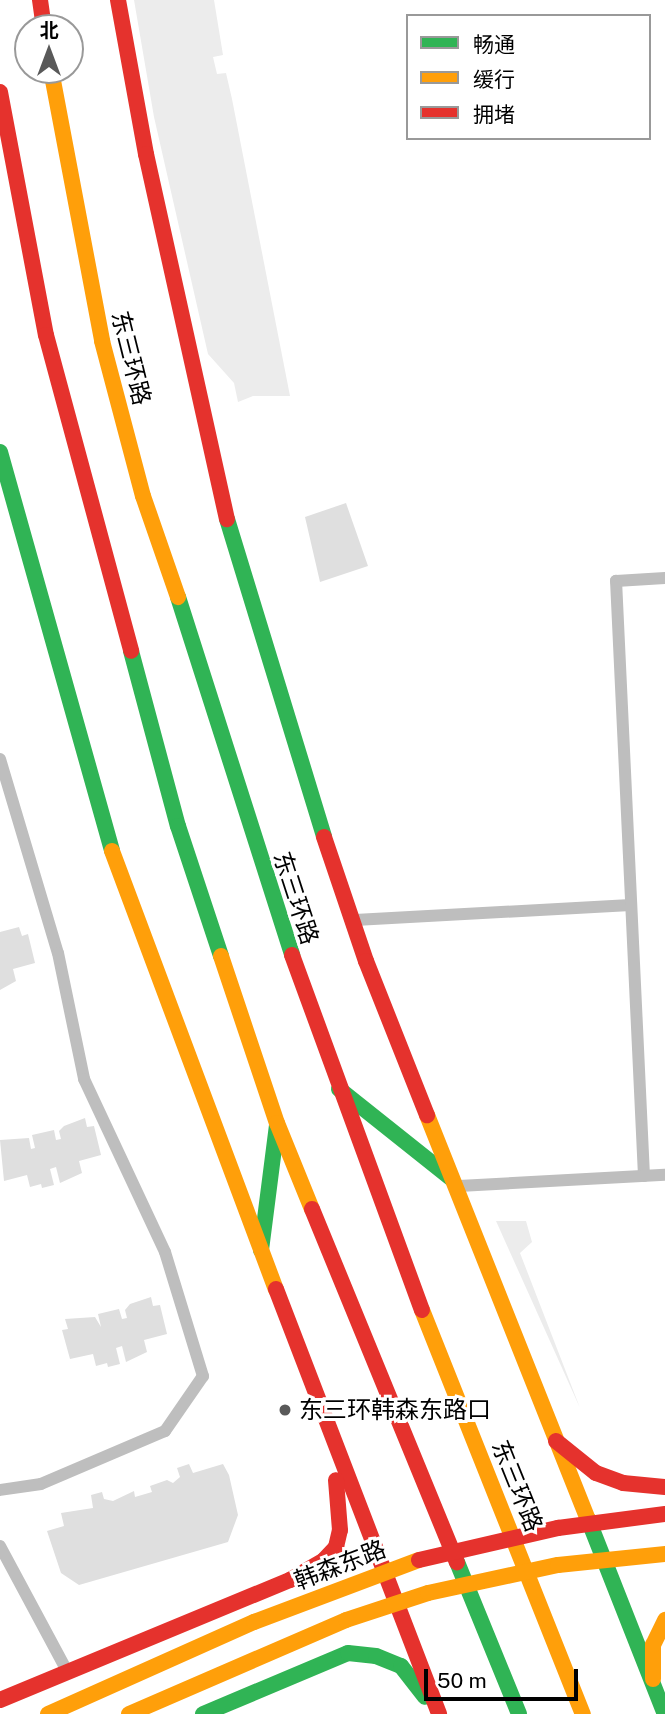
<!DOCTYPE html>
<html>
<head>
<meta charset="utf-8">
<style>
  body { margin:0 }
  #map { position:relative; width:665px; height:1714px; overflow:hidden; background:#fff; font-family:"Public Sans","Noto Sans SC",sans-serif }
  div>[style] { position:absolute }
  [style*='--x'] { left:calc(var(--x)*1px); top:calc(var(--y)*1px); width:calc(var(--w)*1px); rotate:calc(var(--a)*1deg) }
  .green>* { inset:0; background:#ececec }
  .building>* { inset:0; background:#dfdfdf }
  .lane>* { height:12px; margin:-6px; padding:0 6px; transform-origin:6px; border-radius:6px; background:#bebebe }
  .fast>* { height:16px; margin:-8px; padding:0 8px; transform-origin:8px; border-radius:8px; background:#30b455 }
  .slow>* { height:16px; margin:-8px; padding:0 8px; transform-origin:8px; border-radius:8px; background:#ff9f0a }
  .jam>* { height:16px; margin:-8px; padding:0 8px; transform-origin:8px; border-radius:8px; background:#e5322d }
  .slow-bridge>* { height:16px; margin:-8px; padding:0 8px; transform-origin:8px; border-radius:8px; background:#ff9f0a }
  .jam-bridge>* { height:16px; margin:-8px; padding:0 8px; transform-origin:8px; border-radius:8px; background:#e5322d }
  .dots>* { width:19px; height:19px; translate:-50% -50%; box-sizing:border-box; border:4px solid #fff; border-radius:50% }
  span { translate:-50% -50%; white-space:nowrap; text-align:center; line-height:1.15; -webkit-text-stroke:6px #fff; paint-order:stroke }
  .street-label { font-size:24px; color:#000 }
  .poi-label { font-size:24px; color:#000 }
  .left { translate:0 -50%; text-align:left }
  .legend { position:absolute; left:406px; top:14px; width:245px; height:126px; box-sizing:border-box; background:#fff; border:2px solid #999; margin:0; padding:9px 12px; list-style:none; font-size:21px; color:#000 }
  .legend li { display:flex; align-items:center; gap:14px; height:35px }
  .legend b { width:35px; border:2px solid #999 }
  .north { position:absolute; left:14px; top:14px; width:70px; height:70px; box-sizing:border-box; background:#fff; border:2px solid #999; border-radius:50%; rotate:0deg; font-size:19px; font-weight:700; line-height:28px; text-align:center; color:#000 }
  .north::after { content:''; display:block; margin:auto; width:24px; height:32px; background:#595959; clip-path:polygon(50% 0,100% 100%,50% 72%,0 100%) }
  .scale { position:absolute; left:424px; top:1669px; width:154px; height:32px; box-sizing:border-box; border:4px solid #000; border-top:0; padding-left:9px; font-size:21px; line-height:24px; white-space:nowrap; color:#000; -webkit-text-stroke:5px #fff; paint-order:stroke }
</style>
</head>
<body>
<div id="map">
  <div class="green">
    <i style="clip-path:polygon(134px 0,214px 0,223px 55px,213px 57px,217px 74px,226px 73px,232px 99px,290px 396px,253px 396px,238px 402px,234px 383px,208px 354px,154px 117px)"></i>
    <i style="clip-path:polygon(496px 1221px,526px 1221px,532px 1242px,520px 1253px,580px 1408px)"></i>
  </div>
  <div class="building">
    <i style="clip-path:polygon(346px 503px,368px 566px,320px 582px,305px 517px)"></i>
    <i style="clip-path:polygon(19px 927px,22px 936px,28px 934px,35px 963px,13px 969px,16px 981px,0 990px,0 932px)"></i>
    <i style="clip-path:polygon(85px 1118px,87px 1127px,94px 1126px,101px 1155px,79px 1161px,82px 1173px,60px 1183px,56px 1167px,50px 1169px,54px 1185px,42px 1188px,41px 1184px,30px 1187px,27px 1175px,4px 1181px,0 1140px,29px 1138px,31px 1149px,35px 1148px,32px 1135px,54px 1130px,56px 1140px,61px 1139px,59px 1131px,64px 1126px)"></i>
    <i style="clip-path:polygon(151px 1297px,153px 1306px,160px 1305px,167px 1334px,144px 1340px,147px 1352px,126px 1362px,122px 1346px,116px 1348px,120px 1364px,108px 1367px,107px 1363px,96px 1366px,93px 1354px,70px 1359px,62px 1330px,68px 1329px,65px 1319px,95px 1317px,101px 1327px,98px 1314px,119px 1309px,122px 1319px,127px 1318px,125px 1310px,130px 1304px)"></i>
    <i style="clip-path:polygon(189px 1464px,193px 1473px,223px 1464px,229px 1475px,238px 1515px,228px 1542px,79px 1585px,61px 1573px,47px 1531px,64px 1526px,61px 1513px,93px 1508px,91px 1495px,102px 1492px,104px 1499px,113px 1501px,134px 1491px,135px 1497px,152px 1492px,150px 1486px,167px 1480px,173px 1483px,180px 1477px,177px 1468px)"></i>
  </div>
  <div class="lane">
    <i style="--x:0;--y:759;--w:202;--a:73.4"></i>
    <i style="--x:58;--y:953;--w:129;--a:78.3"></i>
    <i style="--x:84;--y:1079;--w:191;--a:64.9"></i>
    <i style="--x:165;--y:1252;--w:130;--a:73"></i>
    <i style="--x:203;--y:1376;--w:67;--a:124.6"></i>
    <i style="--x:165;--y:1431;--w:135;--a:156.9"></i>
    <i style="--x:41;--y:1484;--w:41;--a:171.7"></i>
    <i style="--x:355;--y:920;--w:276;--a:-3.1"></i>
    <i style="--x:644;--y:1176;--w:596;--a:-92.69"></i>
    <i style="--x:616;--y:581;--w:49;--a:-3.5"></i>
    <i style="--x:459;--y:1186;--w:206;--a:-3.1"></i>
    <i style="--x:0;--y:1546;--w:140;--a:61.8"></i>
  </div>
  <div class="fast">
    <i style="--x:0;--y:452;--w:414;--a:74.3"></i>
    <i style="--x:227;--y:519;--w:332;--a:73"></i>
    <i style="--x:178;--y:597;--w:376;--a:72.3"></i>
    <i style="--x:131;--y:651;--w:181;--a:75"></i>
    <i style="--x:178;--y:826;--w:137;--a:71.7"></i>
    <i style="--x:339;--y:1089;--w:144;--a:38.5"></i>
    <i style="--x:261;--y:1250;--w:126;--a:-82.7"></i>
    <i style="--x:588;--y:1519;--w:210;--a:68.5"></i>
    <i style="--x:457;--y:1562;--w:164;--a:67.8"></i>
    <i style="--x:203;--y:1714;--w:157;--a:-22.8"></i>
    <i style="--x:348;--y:1653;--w:28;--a:6"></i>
    <i style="--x:376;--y:1656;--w:27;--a:22"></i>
    <i style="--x:401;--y:1666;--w:39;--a:52"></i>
  </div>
  <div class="slow">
    <i style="--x:51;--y:70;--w:276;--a:79.3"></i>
    <i style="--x:102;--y:341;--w:160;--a:75.2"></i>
    <i style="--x:143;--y:496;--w:107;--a:70.9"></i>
    <i style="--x:112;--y:851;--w:468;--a:69.5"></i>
    <i style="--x:221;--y:956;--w:176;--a:71.5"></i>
    <i style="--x:277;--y:1123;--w:93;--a:67.9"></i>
    <i style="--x:427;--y:1115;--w:435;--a:68.3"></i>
    <i style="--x:422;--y:1310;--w:435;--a:68.3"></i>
    <i style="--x:653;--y:1679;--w:34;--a:-90"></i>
    <i style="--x:653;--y:1645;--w:28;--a:-64"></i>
  </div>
  <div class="jam">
    <i style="--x:40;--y:0;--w:28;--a:82"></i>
    <i style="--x:118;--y:0;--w:157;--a:79.7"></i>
    <i style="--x:146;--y:154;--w:374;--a:77.5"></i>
    <i style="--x:0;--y:92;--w:247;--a:79.3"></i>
    <i style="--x:46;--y:335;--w:327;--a:74.9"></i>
    <i style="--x:324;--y:837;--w:131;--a:71.3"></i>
    <i style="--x:366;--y:961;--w:166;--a:68.4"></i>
    <i style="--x:292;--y:955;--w:378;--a:69.9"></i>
    <i style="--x:312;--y:1209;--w:382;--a:67.7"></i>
    <i style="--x:276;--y:1289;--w:455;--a:69"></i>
    <i style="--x:556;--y:1441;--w:51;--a:38.7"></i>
    <i style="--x:596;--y:1473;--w:29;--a:20"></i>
    <i style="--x:623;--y:1483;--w:42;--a:5.4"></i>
    <i style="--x:0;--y:1700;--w:314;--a:-22.5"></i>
    <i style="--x:290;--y:1580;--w:39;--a:-30"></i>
    <i style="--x:324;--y:1560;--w:18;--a:-47"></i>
    <i style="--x:336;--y:1547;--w:17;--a:-77"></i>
    <i style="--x:340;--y:1530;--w:50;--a:-94.6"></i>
  </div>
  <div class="slow-bridge">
    <i style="--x:48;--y:1714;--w:226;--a:-24.1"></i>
    <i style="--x:254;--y:1622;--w:176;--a:-20.6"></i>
    <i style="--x:129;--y:1714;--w:236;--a:-23.4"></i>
    <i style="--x:346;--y:1620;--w:86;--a:-18.2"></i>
    <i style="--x:428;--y:1593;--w:133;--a:-12.2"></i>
    <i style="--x:558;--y:1565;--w:108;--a:-5.9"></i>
  </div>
  <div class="jam-bridge">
    <i style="--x:419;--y:1560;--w:143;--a:-13"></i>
    <i style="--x:558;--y:1528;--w:108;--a:-7.5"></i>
  </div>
  <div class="dots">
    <i style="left:285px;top:1410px;background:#595959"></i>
  </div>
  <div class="street-label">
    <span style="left:131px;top:358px;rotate:76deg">东三环路</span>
    <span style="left:296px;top:898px;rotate:72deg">东三环路</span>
    <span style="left:517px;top:1486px;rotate:68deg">东三环路</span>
    <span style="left:340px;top:1565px;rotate:-21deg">韩森东路</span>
  </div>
  <div class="poi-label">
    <span class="left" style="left:299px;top:1410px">东三环韩森东路口</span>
  </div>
  <ul class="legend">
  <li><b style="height:9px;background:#30b455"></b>畅通</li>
  <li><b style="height:9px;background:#ff9f0a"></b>缓行</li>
  <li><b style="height:9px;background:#e5322d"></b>拥堵</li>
  </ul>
  <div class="north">北</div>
  <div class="scale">50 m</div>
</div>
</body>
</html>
